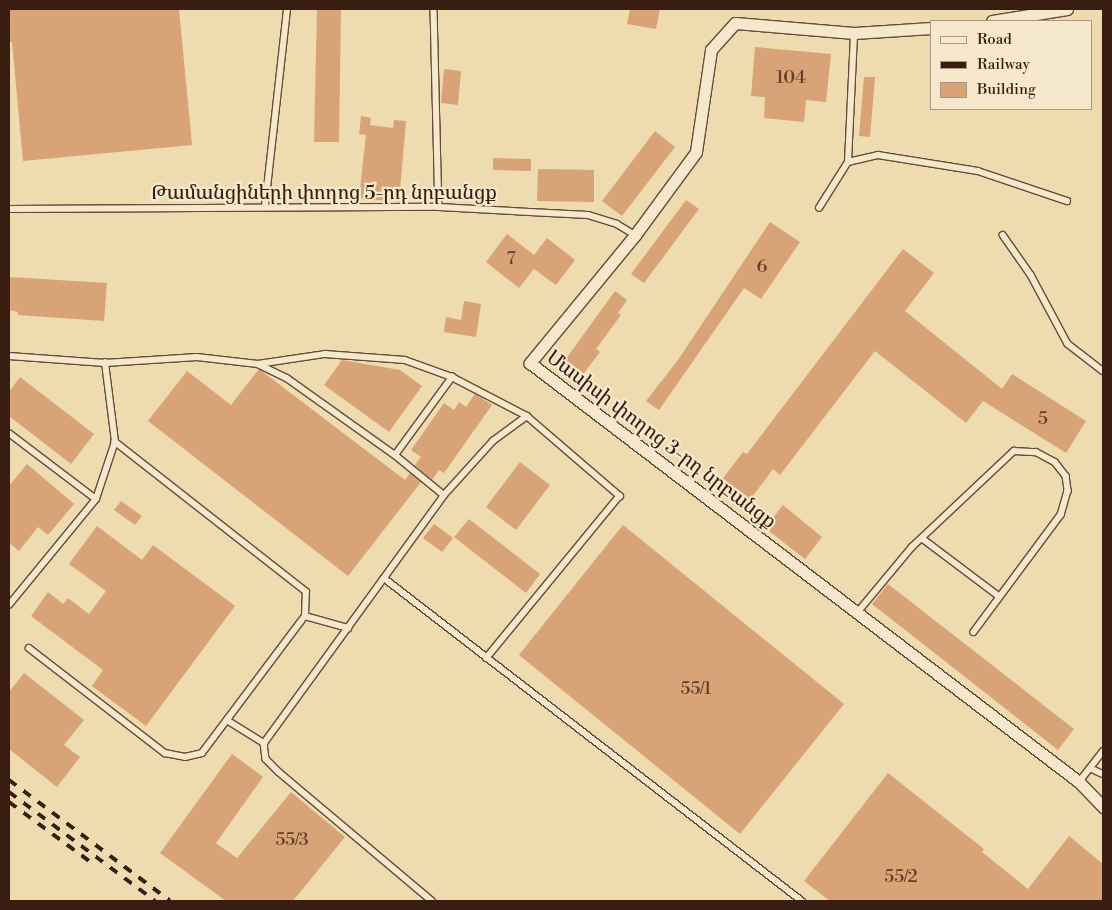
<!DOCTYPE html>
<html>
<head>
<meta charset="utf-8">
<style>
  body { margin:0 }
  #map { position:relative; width:1112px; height:910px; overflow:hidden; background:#efdbb0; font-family:"Libre Bodoni","Noto Serif Armenian",serif }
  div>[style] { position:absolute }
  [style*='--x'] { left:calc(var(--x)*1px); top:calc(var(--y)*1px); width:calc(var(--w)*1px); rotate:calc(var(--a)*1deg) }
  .building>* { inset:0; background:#d8a376 }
  .roads { filter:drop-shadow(1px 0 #664c38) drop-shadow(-1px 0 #664c38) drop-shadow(0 1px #664c38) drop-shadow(0 -1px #664c38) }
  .service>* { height:5.5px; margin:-2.75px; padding:0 2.75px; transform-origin:2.75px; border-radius:2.75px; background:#f5e8cc }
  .minor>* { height:11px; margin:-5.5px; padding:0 5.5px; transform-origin:5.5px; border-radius:5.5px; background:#f5e8cc }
  .rail>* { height:4px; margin-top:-2px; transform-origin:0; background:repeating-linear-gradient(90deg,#391d10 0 9px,transparent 0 18px) }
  span { translate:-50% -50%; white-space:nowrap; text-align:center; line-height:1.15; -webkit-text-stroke:4.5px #f5e8cc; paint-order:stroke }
  .number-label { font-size:18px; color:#613e2a }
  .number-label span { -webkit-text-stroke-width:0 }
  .street-label { font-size:20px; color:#391d10 }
  .frame { position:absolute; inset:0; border:10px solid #391d10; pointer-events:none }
  .legend { position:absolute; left:930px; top:20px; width:162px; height:90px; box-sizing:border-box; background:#f5e8cc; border:1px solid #aa9781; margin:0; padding:6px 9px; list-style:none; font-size:15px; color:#391d10 }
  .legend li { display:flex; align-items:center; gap:10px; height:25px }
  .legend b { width:25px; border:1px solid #aa9781 }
</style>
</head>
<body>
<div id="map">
  <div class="building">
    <i style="clip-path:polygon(9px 9px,179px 9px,192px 145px,23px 161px,12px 42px,9px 42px)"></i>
    <i style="clip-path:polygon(317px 9px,341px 9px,339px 142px,314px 142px)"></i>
    <i style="clip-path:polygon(630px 9px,660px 9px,656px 29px,627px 24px)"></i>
    <i style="clip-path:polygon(755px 47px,831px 54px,826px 102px,806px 100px,804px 122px,764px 118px,765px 97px,751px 96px)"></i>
    <i style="clip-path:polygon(444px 69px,461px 71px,458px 105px,441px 103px)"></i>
    <i style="clip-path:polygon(864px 77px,875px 77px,870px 137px,859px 136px)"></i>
    <i style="clip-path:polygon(361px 116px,371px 118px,370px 125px,393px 128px,394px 120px,406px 121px,399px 202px,359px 198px,366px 135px,359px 134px)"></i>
    <i style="clip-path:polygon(655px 131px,675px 147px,622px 216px,602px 201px)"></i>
    <i style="clip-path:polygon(493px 158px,531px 159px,531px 171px,493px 170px)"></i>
    <i style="clip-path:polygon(538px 169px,594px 170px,594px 202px,537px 201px)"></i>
    <i style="clip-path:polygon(686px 200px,699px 209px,644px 283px,631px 274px)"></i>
    <i style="clip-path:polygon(770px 222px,800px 242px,761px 299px,744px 288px,659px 410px,646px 401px,678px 360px)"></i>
    <i style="clip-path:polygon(507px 234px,534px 255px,547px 238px,575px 260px,556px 285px,534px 269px,519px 288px,486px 262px)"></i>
    <i style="clip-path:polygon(903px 249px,934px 273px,905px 311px,1002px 389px,1012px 374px,1086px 421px,1066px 453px,983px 401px,966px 423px,875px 351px,780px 475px,773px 469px,746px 505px,718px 485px,743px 452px,747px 454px)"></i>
    <i style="clip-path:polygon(9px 277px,107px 283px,104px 321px,18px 315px,18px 312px,9px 310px)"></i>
    <i style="clip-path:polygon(615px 291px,627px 300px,618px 313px,621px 315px,596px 349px,600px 352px,581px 377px,563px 363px)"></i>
    <i style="clip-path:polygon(464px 301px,481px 304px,476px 337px,444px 332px,446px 317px,461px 320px)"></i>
    <i style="clip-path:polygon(342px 360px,400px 370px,422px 386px,389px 432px,324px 385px)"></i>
    <i style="clip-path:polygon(259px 369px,405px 480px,410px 473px,421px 482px,348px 576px,148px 421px,187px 371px,231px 405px)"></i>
    <i style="clip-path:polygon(20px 377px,94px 434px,71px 464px,9px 416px,9px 392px)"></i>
    <i style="clip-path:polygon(475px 394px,492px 405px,444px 473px,439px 470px,432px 480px,415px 465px,421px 457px,411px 450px,444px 403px,454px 410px,459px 402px,466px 407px)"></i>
    <i style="clip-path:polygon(520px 462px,550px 485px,516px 530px,486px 507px)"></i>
    <i style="clip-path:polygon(27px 464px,74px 504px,48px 535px,38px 527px,19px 551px,9px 543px,9px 486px)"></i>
    <i style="clip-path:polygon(121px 501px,142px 516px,135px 525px,114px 510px)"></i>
    <i style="clip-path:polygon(783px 505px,822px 537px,805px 559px,765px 528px)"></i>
    <i style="clip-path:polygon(469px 519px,540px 574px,526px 593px,454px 537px)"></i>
    <i style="clip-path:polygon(434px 524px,453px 538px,442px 552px,423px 538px)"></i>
    <i style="clip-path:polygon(623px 525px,844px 704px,740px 834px,519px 655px)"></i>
    <i style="clip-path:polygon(97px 526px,142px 560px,153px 545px,235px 606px,146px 726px,92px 686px,103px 670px,31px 616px,48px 592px,63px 604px,68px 598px,89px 614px,106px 591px,69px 564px)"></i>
    <i style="clip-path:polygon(888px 584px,1074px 729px,1058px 750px,872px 604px)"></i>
    <i style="clip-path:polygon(24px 673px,84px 720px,64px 745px,80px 757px,57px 787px,9px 749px,9px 692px)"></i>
    <i style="clip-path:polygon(232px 754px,263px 777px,216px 843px,237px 858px,291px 792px,345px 837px,293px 901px,226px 901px,160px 853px)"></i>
    <i style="clip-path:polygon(888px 773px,984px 849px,982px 852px,1028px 889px,1069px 836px,1103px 864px,1103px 901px,830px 901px,804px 881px)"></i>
  </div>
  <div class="roads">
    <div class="service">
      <i style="--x:434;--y:9;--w:198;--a:88.6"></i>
      <i style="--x:848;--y:162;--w:31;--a:-13"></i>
      <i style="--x:878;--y:155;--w:101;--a:9.1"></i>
      <i style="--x:978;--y:171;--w:94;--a:18.6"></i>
      <i style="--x:265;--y:206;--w:198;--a:-83.6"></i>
      <i style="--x:819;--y:208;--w:54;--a:-57.8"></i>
      <i style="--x:848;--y:162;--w:129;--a:-87.3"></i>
      <i style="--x:9;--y:209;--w:430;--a:-0.3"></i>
      <i style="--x:439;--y:207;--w:149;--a:3.1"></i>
      <i style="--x:588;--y:215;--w:30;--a:17"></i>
      <i style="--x:617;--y:224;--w:21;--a:31"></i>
      <i style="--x:1003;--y:235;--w:49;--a:55"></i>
      <i style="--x:1031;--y:275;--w:78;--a:61.8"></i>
      <i style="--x:1068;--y:344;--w:44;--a:37.6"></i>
      <i style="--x:9;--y:356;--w:96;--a:4.2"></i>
      <i style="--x:258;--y:364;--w:68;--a:-8.5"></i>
      <i style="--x:325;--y:354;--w:80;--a:4.3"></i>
      <i style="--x:405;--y:360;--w:50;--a:19.9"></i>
      <i style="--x:452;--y:377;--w:85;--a:27.5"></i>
      <i style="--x:9;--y:433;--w:109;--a:37.2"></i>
      <i style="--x:395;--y:455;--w:97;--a:-53.8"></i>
      <i style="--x:923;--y:539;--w:95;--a:36.9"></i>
      <i style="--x:384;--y:578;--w:528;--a:37.69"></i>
      <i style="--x:9;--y:605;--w:137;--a:-50.6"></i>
      <i style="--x:96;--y:499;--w:60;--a:-71.6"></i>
      <i style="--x:115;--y:442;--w:80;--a:-97.2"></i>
      <i style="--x:105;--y:363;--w:92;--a:-3.7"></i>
      <i style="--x:197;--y:357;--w:61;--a:6.5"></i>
      <i style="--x:258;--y:364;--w:32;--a:26"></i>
      <i style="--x:287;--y:378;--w:133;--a:35.5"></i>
      <i style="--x:395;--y:455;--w:63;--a:39.2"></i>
      <i style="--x:857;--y:613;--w:86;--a:-50.2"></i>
      <i style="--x:912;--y:547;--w:140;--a:-43.3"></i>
      <i style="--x:1014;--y:451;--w:22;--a:3"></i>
      <i style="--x:1036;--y:452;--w:21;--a:28"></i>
      <i style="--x:1055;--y:462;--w:18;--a:52"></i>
      <i style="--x:1066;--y:476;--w:15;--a:82"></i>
      <i style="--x:1068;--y:491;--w:25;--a:106"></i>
      <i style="--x:1061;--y:515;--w:146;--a:126.6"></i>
      <i style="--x:305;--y:616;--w:45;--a:15.6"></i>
      <i style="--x:29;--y:648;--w:172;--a:37.7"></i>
      <i style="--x:165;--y:753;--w:20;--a:11"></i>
      <i style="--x:185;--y:757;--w:17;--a:-13"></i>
      <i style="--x:202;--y:753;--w:171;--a:-53.1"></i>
      <i style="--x:305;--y:616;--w:24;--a:-88"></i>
      <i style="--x:306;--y:592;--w:243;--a:-141.9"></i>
      <i style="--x:227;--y:720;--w:44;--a:31.9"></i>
      <i style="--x:264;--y:743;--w:306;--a:-54"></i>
      <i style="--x:444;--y:495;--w:73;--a:-47.8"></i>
      <i style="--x:493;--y:441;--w:42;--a:-36.3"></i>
      <i style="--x:527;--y:416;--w:123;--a:40.7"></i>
      <i style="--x:620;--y:496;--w:210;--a:129.4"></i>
      <i style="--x:264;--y:743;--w:16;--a:83"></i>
      <i style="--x:266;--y:759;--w:18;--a:45"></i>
      <i style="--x:279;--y:772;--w:200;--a:40.1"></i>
      <i style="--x:1090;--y:768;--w:14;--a:25"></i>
      <i style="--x:1079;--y:782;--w:39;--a:-52"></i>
    </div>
    <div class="minor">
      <i style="--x:992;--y:21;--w:76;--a:-9.1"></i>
      <i style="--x:931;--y:28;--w:77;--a:176.3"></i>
      <i style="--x:854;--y:33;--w:119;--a:-175.2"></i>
      <i style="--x:735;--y:23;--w:36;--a:132"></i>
      <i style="--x:711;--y:50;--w:103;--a:98.4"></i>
      <i style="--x:696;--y:152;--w:103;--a:126.3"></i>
      <i style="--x:635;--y:235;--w:166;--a:129.4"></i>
      <i style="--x:530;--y:363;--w:691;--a:37.35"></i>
      <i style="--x:1079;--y:782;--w:35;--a:46"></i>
    </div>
  </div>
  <div class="rail">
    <i style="--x:9;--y:780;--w:201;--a:36.9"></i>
    <i style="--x:9;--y:792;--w:182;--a:36.7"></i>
    <i style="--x:9;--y:802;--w:104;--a:36.4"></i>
  </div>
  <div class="number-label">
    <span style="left:791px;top:78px">104</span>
    <span style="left:511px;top:259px">7</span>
    <span style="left:762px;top:267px">6</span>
    <span style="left:1043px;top:419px">5</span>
    <span style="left:696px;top:689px">55/1</span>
    <span style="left:292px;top:840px">55/3</span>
    <span style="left:901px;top:877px">55/2</span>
  </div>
  <div class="street-label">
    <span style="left:324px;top:193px">Թամանցիների փողոց 5-րդ նրբանցք</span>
    <span style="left:661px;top:440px;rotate:37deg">Մասիսի փողոց 3-րդ նրբանցք</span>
  </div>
  <div class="frame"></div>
  <ul class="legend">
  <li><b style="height:6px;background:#f5e8cc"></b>Road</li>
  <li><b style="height:6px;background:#391d10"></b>Railway</li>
  <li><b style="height:14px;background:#d8a376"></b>Building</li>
  </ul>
</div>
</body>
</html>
